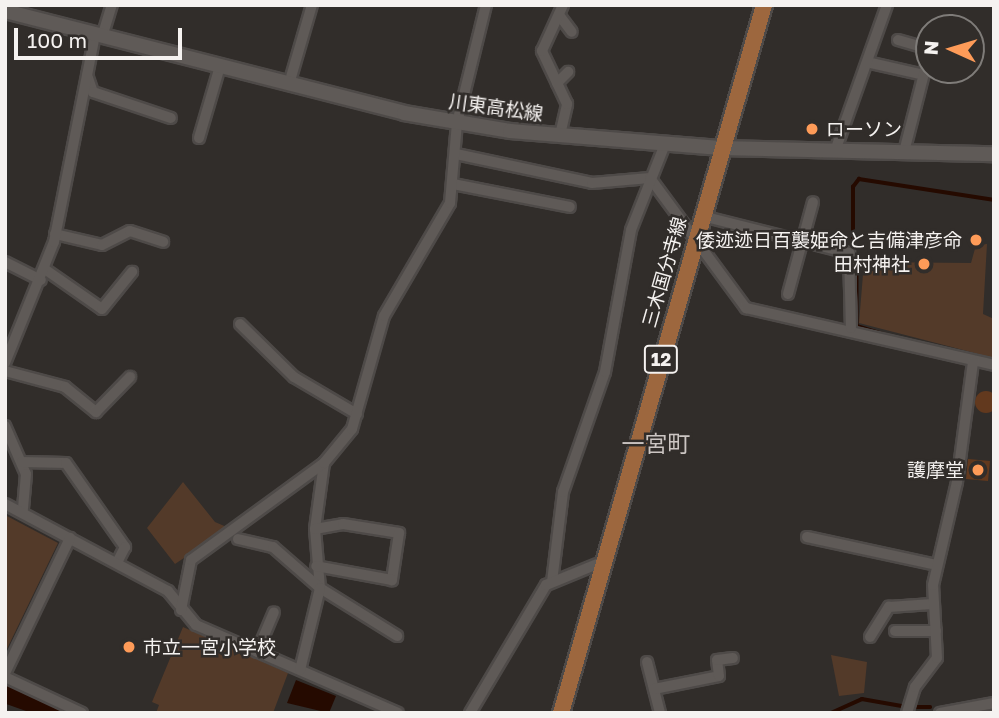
<!DOCTYPE html>
<html>
<head>
<meta charset="utf-8">
<style>
  body { margin:0 }
  #map { position:relative; width:999px; height:718px; overflow:hidden; background:#312d2a; font-family:"Golos Text","Noto Sans JP",sans-serif }
  div>[style] { position:absolute }
  [style*='--x'] { left:calc(var(--x)*1px); top:calc(var(--y)*1px); width:calc(var(--w)*1px); rotate:calc(var(--a)*1deg) }
  .green>* { inset:0; background:#533a29 }
  .water>* { inset:0; background:#250a00 }
  .stream>* { height:3.5px; margin:-1.75px; padding:0 1.75px; transform-origin:1.75px; border-radius:1.75px; background:#250a00 }
  .river>* { height:21px; margin:-10.5px; padding:0 10.5px; transform-origin:10.5px; border-radius:10.5px; background:#250a00 }
  .building>* { inset:0; background:#62391e }
  .round { border-radius:50% }
  .roads { filter:drop-shadow(2px 0 #4e4a48) drop-shadow(-2px 0 #4e4a48) drop-shadow(0 2px #4e4a48) drop-shadow(0 -2px #4e4a48) }
  .street>* { height:10px; margin:-5px; padding:0 5px; transform-origin:5px; border-radius:5px; background:#5f5a57 }
  .secondary>* { height:14px; margin:-7px; padding:0 7px; transform-origin:7px; border-radius:7px; background:#5f5a57 }
  .primary>* { height:16px; margin:-8px; padding:0 8px; transform-origin:8px; border-radius:8px; background:#9d673e }
  .dots>* { width:19px; height:19px; translate:-50% -50%; box-sizing:border-box; border:4px solid #312d2a; border-radius:50% }
  span { translate:-50% -50%; white-space:nowrap; text-align:center; line-height:1.15; -webkit-text-stroke:5px #312d2a; paint-order:stroke }
  .shield-label span { padding:2px 5px; background:#312d2a; border:2px solid; border-radius:5px; -webkit-text-stroke-width:0 }
  .shield-label { font-size:18px; color:#f5f2f0; font-weight:700 }
  .street-label { font-size:19px; color:#f5f2f0 }
  .poi-label { font-size:19px; color:#f5f2f0 }
  .left { translate:0 -50%; text-align:left }
  .right { translate:-100% -50%; text-align:right }
  .quarter-label { font-size:23px; color:#cbc5c2 }
  .frame { position:absolute; inset:0; border:7px solid #f5f2f0; pointer-events:none }
  .north { position:absolute; left:915px; top:14px; width:70px; height:70px; box-sizing:border-box; background:#312d2a; border:2px solid #7f7c79; border-radius:50%; rotate:274deg; font-size:19px; font-weight:700; line-height:28px; text-align:center; color:#f5f2f0 }
  .north::after { content:''; display:block; margin:auto; width:24px; height:32px; background:#fe9b58; clip-path:polygon(50% 0,100% 100%,50% 72%,0 100%) }
  .scale { position:absolute; left:14px; top:28px; width:168px; height:32px; box-sizing:border-box; border:4px solid #f5f2f0; border-top:0; padding-left:9px; font-size:21px; line-height:24px; white-space:nowrap; color:#f5f2f0; -webkit-text-stroke:5px #312d2a; paint-order:stroke }
</style>
</head>
<body>
<div id="map">
  <div class="green">
    <i style="clip-path:polygon(987px 244px,983px 314px,994px 319px,994px 358px,859px 323px,864px 262px,971px 263px,976px 245px)"></i>
    <i style="clip-path:polygon(183px 482px,215px 522px,229px 528px,175px 564px,147px 528px)"></i>
    <i style="clip-path:polygon(5px 515px,58px 543px,5px 653px)"></i>
    <i style="clip-path:polygon(183px 627px,288px 673px,273px 713px,156px 713px,159px 705px,152px 702px)"></i>
    <i style="clip-path:polygon(831px 655px,867px 662px,864px 693px,839px 696px)"></i>
  </div>
  <div class="water">
    <i style="clip-path:polygon(296px 680px,336px 696px,329px 713px,287px 703px)"></i>
  </div>
  <div class="stream">
    <i style="--x:853;--y:242;--w:55;--a:-90"></i>
    <i style="--x:853;--y:187;--w:10;--a:-53"></i>
    <i style="--x:859;--y:179;--w:137;--a:8.8"></i>
    <i style="--x:857;--y:265;--w:61;--a:90"></i>
    <i style="--x:857;--y:326;--w:34;--a:17"></i>
    <i style="--x:915;--y:707;--w:15;--a:0"></i>
    <i style="--x:831;--y:713;--w:34;--a:-24"></i>
    <i style="--x:862;--y:699;--w:40;--a:10"></i>
  </div>
  <div class="river">
    <i style="--x:5;--y:692;--w:63;--a:19.6"></i>
  </div>
  <div class="building">
    <i class="round" style="left:975px;top:391px;width:22px;height:22px"></i>
    <i style="clip-path:polygon(968px 459px,990px 461px,988px 481px,966px 479px)"></i>
  </div>
  <div class="roads">
    <div class="street">
      <i style="--x:559;--y:15;--w:21;--a:53"></i>
      <i style="--x:102;--y:37;--w:34;--a:-73"></i>
      <i style="--x:898;--y:40;--w:32;--a:16"></i>
      <i style="--x:871;--y:63;--w:54;--a:12.8"></i>
      <i style="--x:87;--y:75;--w:18;--a:71"></i>
      <i style="--x:93;--y:92;--w:82;--a:18.4"></i>
      <i style="--x:557;--y:83;--w:16;--a:-45"></i>
      <i style="--x:289;--y:84;--w:82;--a:-73.8"></i>
      <i style="--x:560;--y:135;--w:32;--a:-77"></i>
      <i style="--x:567;--y:104;--w:59;--a:-115.3"></i>
      <i style="--x:542;--y:51;--w:51;--a:-65.5"></i>
      <i style="--x:199;--y:138;--w:75;--a:-73.7"></i>
      <i style="--x:835;--y:151;--w:155;--a:-70.4"></i>
      <i style="--x:904;--y:152;--w:101;--a:-75.7"></i>
      <i style="--x:456;--y:154;--w:139;--a:12"></i>
      <i style="--x:592;--y:183;--w:58;--a:-4.9"></i>
      <i style="--x:650;--y:178;--w:162;--a:53.6"></i>
      <i style="--x:746;--y:308;--w:254;--a:12.9"></i>
      <i style="--x:453;--y:184;--w:119;--a:11.1"></i>
      <i style="--x:702;--y:216;--w:152;--a:14.1"></i>
      <i style="--x:849;--y:253;--w:75;--a:88.5"></i>
      <i style="--x:55;--y:234;--w:48;--a:13.2"></i>
      <i style="--x:102;--y:245;--w:31;--a:-27"></i>
      <i style="--x:130;--y:231;--w:35;--a:18"></i>
      <i style="--x:5;--y:262;--w:40;--a:26.6"></i>
      <i style="--x:46;--y:270;--w:68;--a:34.9"></i>
      <i style="--x:102;--y:309;--w:48;--a:-51"></i>
      <i style="--x:788;--y:294;--w:95;--a:-74.8"></i>
      <i style="--x:240;--y:324;--w:76;--a:44.5"></i>
      <i style="--x:294;--y:377;--w:73;--a:30.4"></i>
      <i style="--x:5;--y:363;--w:131;--a:-68"></i>
      <i style="--x:54;--y:242;--w:211;--a:-78.8"></i>
      <i style="--x:5;--y:371;--w:62;--a:14.9"></i>
      <i style="--x:65;--y:387;--w:40;--a:39"></i>
      <i style="--x:96;--y:412;--w:49;--a:-45.8"></i>
      <i style="--x:5;--y:426;--w:52;--a:66.4"></i>
      <i style="--x:26;--y:474;--w:37;--a:95"></i>
      <i style="--x:22;--y:462;--w:44;--a:1.3"></i>
      <i style="--x:66;--y:463;--w:103;--a:54.9"></i>
      <i style="--x:125;--y:547;--w:18;--a:117"></i>
      <i style="--x:324;--y:463;--w:67;--a:97.8"></i>
      <i style="--x:315;--y:529;--w:59;--a:85.2"></i>
      <i style="--x:320;--y:588;--w:91;--a:31.9"></i>
      <i style="--x:5;--y:504;--w:185;--a:28.1"></i>
      <i style="--x:168;--y:591;--w:44;--a:50.5"></i>
      <i style="--x:196;--y:625;--w:220;--a:23.5"></i>
      <i style="--x:315;--y:529;--w:28;--a:-10"></i>
      <i style="--x:343;--y:524;--w:57;--a:9.1"></i>
      <i style="--x:399;--y:533;--w:48;--a:98.5"></i>
      <i style="--x:392;--y:580;--w:77;--a:-169.6"></i>
      <i style="--x:807;--y:537;--w:132;--a:12.2"></i>
      <i style="--x:238;--y:539;--w:36;--a:13"></i>
      <i style="--x:273;--y:547;--w:62;--a:41.1"></i>
      <i style="--x:320;--y:588;--w:84;--a:103.7"></i>
      <i style="--x:552;--y:582;--w:91;--a:-83"></i>
      <i style="--x:563;--y:492;--w:127;--a:-70.7"></i>
      <i style="--x:605;--y:372;--w:144;--a:-79.6"></i>
      <i style="--x:631;--y:230;--w:92;--a:-68.4"></i>
      <i style="--x:181;--y:610;--w:51;--a:-78.7"></i>
      <i style="--x:191;--y:560;--w:165;--a:-36.1"></i>
      <i style="--x:324;--y:463;--w:44;--a:-50.5"></i>
      <i style="--x:352;--y:429;--w:117;--a:-74.2"></i>
      <i style="--x:384;--y:316;--w:131;--a:-59.7"></i>
      <i style="--x:450;--y:203;--w:80;--a:-85"></i>
      <i style="--x:457;--y:123;--w:122;--a:-76.2"></i>
      <i style="--x:895;--y:631;--w:41;--a:0"></i>
      <i style="--x:870;--y:637;--w:36;--a:-58"></i>
      <i style="--x:889;--y:607;--w:43;--a:-4"></i>
      <i style="--x:257;--y:652;--w:43;--a:-67"></i>
      <i style="--x:647;--y:662;--w:53;--a:75.7"></i>
      <i style="--x:5;--y:673;--w:150;--a:-64.3"></i>
      <i style="--x:5;--y:677;--w:85;--a:25.1"></i>
      <i style="--x:654;--y:689;--w:66;--a:-11.3"></i>
      <i style="--x:719;--y:676;--w:16;--a:-97"></i>
      <i style="--x:717;--y:660;--w:16;--a:-7"></i>
      <i style="--x:470;--y:713;--w:149;--a:-59.3"></i>
      <i style="--x:546;--y:585;--w:61;--a:-22.3"></i>
      <i style="--x:907;--y:713;--w:27;--a:-73"></i>
      <i style="--x:915;--y:687;--w:36;--a:-53"></i>
      <i style="--x:937;--y:658;--w:73;--a:-93.1"></i>
      <i style="--x:933;--y:585;--w:106;--a:-76.9"></i>
      <i style="--x:957;--y:482;--w:121;--a:-82.4"></i>
      <i style="--x:940;--y:713;--w:55;--a:-10.5"></i>
    </div>
    <div class="secondary">
      <i style="--x:5;--y:11;--w:412;--a:14.3"></i>
      <i style="--x:404;--y:113;--w:108;--a:9.6"></i>
      <i style="--x:510;--y:131;--w:211;--a:4.6"></i>
      <i style="--x:720;--y:148;--w:274;--a:1.3"></i>
    </div>
    <div class="primary">
      <i style="--x:561;--y:713;--w:737;--a:-74"></i>
    </div>
  </div>
  <div class="dots">
    <i style="left:812px;top:129px;background:#fe9b58"></i>
    <i style="left:976px;top:240px;background:#fe9b58"></i>
    <i style="left:924px;top:264px;background:#fe9b58"></i>
    <i style="left:978px;top:470px;background:#fe9b58"></i>
    <i style="left:129px;top:647px;background:#fe9b58"></i>
  </div>
  <div class="shield-label">
    <span style="left:661px;top:359px">12</span>
  </div>
  <div class="street-label">
    <span style="left:496px;top:107px;rotate:8deg">川東高松線</span>
    <span style="left:664px;top:272px;rotate:-74deg">三木国分寺線</span>
  </div>
  <div class="poi-label">
    <span class="left" style="left:826px;top:129px">ローソン</span>
    <span class="right" style="left:962px;top:240px">倭迹迹日百襲姫命と吉備津彦命</span>
    <span class="right" style="left:910px;top:264px">田村神社</span>
    <span class="right" style="left:964px;top:470px">護摩堂</span>
    <span class="left" style="left:143px;top:647px">市立一宮小学校</span>
  </div>
  <div class="quarter-label">
    <span style="left:656px;top:443px">一宮町</span>
  </div>
  <div class="frame"></div>
  <div class="north">N</div>
  <div class="scale">100 m</div>
</div>
</body>
</html>
